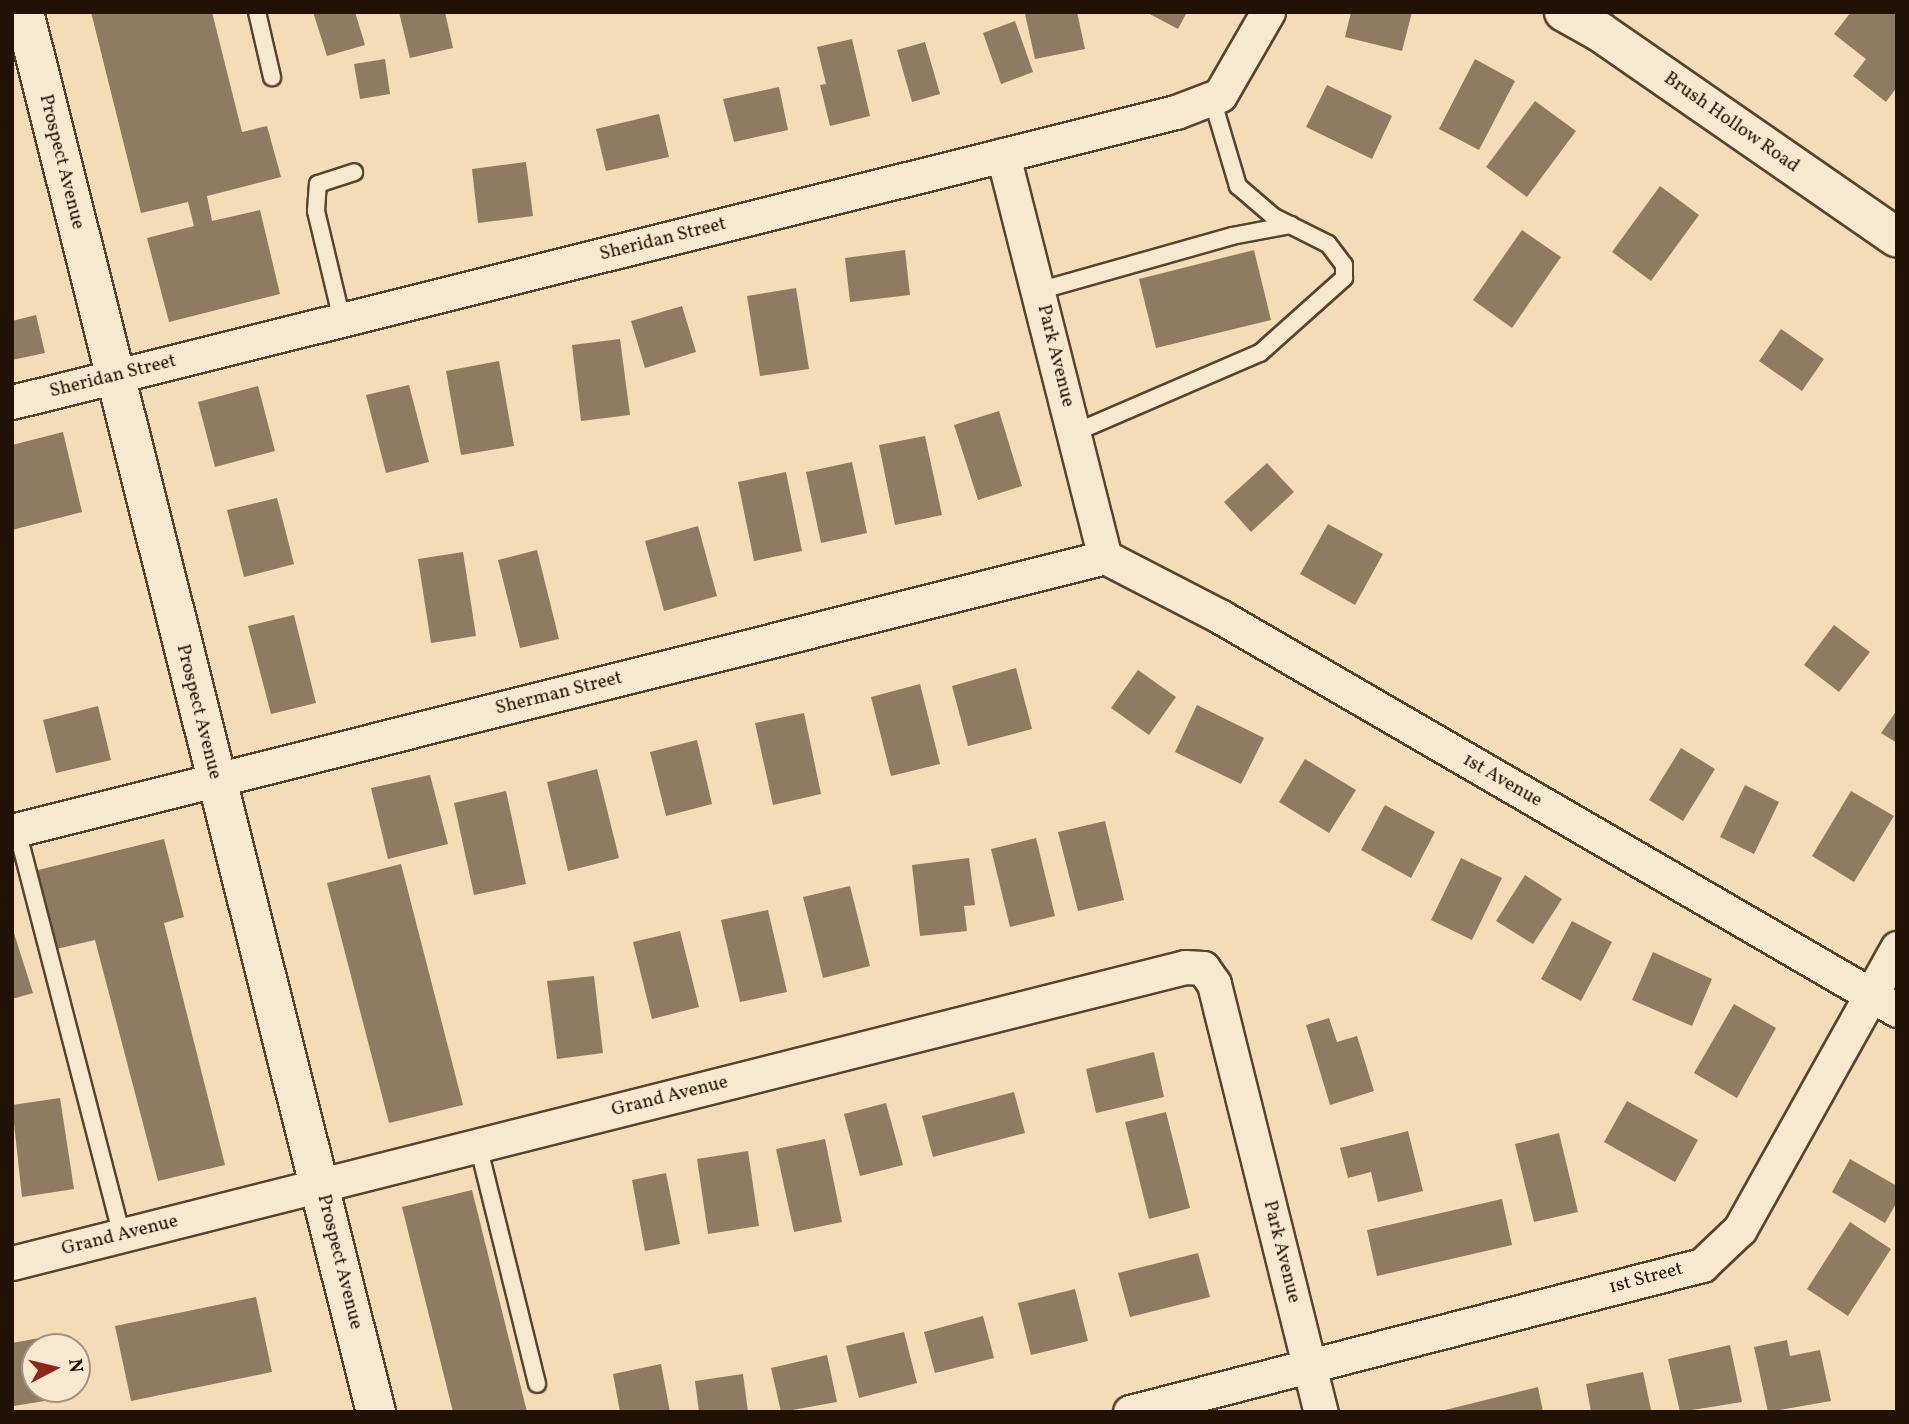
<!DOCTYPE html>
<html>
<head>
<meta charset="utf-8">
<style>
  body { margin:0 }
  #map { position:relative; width:1909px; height:1424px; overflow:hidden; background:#f3dcb6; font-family:Vollkorn,serif }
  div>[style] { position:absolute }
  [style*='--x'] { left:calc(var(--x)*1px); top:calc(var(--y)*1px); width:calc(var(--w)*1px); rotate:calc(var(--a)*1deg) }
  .building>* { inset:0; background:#8f7b61 }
  .roads { filter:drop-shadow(2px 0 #564431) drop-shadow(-2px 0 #564431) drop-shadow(0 2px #564431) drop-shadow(0 -2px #564431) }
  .service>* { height:16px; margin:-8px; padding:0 8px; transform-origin:8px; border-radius:8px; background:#f7e8d0 }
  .minor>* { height:33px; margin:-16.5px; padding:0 16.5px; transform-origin:16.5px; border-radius:16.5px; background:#f7e8d0 }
  .secondary>* { height:38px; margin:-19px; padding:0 19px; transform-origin:19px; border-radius:19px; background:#f7e8d0 }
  span { translate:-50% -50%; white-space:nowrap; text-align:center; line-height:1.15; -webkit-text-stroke:5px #f7e8d0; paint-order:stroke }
  .street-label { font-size:19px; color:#221205 }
  .frame { position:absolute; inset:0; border:14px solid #221205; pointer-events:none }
  .north { position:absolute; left:21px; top:1333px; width:70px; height:70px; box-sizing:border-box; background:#f7e8d0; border:2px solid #a2927f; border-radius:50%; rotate:83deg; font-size:19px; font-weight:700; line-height:28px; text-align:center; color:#221205 }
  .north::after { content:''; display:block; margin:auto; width:24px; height:32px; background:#8f2418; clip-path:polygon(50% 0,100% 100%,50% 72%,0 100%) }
</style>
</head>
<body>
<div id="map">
  <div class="building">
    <i style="clip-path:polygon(91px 12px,212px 12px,242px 132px,267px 126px,281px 177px,207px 196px,212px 221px,260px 210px,280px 294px,169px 322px,147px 238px,194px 226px,188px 202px,141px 213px)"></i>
    <i style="clip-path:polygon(313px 12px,355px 12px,365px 45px,327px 56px)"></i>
    <i style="clip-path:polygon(399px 12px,445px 12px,453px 48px,410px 58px)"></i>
    <i style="clip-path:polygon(1077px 12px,1085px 49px,1035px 59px,1025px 14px)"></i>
    <i style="clip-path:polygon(1146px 12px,1187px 12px,1178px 29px)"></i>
    <i style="clip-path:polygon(1351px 12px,1412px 12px,1402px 51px,1345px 37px)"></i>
    <i style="clip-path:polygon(1851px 12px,1897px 12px,1897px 87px,1886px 102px,1853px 76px,1866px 59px,1834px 34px)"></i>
    <i style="clip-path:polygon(1015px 21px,1033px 72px,1001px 84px,983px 33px)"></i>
    <i style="clip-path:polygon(852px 39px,870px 116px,830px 126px,820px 85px,826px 84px,817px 47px)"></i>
    <i style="clip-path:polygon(925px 42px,940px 94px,912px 102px,897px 50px)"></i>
    <i style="clip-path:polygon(385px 59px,390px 94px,360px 99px,354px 64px)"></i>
    <i style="clip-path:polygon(1475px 59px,1515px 81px,1479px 150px,1439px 129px)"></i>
    <i style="clip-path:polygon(1327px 85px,1392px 116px,1372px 159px,1306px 127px)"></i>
    <i style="clip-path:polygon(779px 87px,788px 130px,734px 142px,723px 99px)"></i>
    <i style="clip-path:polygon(1535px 101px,1576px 131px,1527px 197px,1486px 167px)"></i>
    <i style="clip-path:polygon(659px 114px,669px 157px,606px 171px,596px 129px)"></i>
    <i style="clip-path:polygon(526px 162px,533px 216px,478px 223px,472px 169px)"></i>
    <i style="clip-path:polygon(1660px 186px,1699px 215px,1651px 281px,1612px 252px)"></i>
    <i style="clip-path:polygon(1522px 230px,1561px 257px,1512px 328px,1473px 300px)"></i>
    <i style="clip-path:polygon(905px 250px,910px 295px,850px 302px,845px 258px)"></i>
    <i style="clip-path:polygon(1254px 250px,1271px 320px,1156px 348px,1139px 279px)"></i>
    <i style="clip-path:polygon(796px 288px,809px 369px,760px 376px,747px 296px)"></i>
    <i style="clip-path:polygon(682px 306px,696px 352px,645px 368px,631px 321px)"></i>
    <i style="clip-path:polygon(36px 315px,45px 353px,12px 360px,12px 321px)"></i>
    <i style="clip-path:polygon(1781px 329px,1824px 359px,1802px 391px,1759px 361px)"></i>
    <i style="clip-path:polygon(620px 339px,630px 415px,581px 421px,572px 345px)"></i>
    <i style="clip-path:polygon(499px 361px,514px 446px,461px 455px,446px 371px)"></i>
    <i style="clip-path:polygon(409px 385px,429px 462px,386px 473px,366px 395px)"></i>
    <i style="clip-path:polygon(258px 386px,275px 451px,215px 467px,198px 402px)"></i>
    <i style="clip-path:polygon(999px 411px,1022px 486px,978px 500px,954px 425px)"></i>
    <i style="clip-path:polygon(63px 432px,82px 512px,12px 530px,12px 445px)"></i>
    <i style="clip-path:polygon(925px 436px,942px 515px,895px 525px,879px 445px)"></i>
    <i style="clip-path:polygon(852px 462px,867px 533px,821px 543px,806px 472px)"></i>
    <i style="clip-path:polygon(1267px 463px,1294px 492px,1251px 532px,1224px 502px)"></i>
    <i style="clip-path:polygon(786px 472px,802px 551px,754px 561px,738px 482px)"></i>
    <i style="clip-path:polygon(277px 498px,294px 564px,244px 577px,227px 510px)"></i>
    <i style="clip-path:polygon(1328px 524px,1383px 554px,1355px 605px,1300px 574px)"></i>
    <i style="clip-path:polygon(698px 526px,717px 596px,664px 611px,645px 541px)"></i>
    <i style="clip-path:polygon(537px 550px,559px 639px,520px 648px,498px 560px)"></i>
    <i style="clip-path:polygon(463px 552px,476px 636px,431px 643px,418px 559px)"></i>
    <i style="clip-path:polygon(294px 615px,316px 703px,271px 714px,248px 626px)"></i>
    <i style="clip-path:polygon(1834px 625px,1870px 652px,1839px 692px,1804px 665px)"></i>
    <i style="clip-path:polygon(1016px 668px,1032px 729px,968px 746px,952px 686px)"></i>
    <i style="clip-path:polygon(1138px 670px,1176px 697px,1149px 735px,1111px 708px)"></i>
    <i style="clip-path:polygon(920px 684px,940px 764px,891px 776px,871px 697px)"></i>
    <i style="clip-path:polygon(1197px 705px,1264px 738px,1241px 784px,1175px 752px)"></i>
    <i style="clip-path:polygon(98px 706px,111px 760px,56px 773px,43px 720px)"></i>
    <i style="clip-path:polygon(1897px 710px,1897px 743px,1881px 733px)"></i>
    <i style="clip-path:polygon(804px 713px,821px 794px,773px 805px,755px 723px)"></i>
    <i style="clip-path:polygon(697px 740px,712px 804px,666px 816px,650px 752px)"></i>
    <i style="clip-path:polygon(1681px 748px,1715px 769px,1683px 821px,1649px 800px)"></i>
    <i style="clip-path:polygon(1305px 759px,1356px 790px,1329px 833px,1279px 802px)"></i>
    <i style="clip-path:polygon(597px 769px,619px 858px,568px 871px,547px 782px)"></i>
    <i style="clip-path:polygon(430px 775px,448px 844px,388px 859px,371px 788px)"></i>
    <i style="clip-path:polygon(1745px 785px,1779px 802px,1754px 854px,1720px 837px)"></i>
    <i style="clip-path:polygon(506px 791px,526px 884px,474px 895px,454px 803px)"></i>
    <i style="clip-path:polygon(1851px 791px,1894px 816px,1854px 882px,1812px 856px)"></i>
    <i style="clip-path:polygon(1385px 805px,1435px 832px,1411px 878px,1361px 850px)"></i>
    <i style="clip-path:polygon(1105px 821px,1124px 900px,1078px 911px,1058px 832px)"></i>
    <i style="clip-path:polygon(1036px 838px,1055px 916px,1010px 927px,991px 849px)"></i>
    <i style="clip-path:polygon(164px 839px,184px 917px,164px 923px,225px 1165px,158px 1181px,95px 940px,52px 950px,30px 872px)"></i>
    <i style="clip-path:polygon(969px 858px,975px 905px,964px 906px,967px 931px,920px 936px,912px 865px)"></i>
    <i style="clip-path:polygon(1461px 858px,1502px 878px,1472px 940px,1431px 920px)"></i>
    <i style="clip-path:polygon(401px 864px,463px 1105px,389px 1123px,327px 883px)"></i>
    <i style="clip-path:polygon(1525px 875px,1562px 899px,1533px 944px,1496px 921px)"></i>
    <i style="clip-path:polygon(850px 886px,870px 966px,823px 978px,803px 897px)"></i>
    <i style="clip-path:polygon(768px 910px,787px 992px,740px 1002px,721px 920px)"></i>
    <i style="clip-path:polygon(1572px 921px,1612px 942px,1581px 1001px,1541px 979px)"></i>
    <i style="clip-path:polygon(12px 927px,33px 993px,12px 999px)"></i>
    <i style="clip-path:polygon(680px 931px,699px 1007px,652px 1019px,633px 942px)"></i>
    <i style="clip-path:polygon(1653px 952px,1712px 979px,1692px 1026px,1632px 1000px)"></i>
    <i style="clip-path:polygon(594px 976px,603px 1053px,557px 1059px,547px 981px)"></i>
    <i style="clip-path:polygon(1734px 1004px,1776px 1028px,1737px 1098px,1694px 1073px)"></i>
    <i style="clip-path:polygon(1329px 1018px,1337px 1042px,1357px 1036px,1374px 1091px,1330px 1105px,1306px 1025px)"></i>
    <i style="clip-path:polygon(1154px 1052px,1164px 1097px,1096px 1113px,1086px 1069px)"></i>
    <i style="clip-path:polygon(1014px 1092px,1025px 1133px,933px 1157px,922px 1116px)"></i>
    <i style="clip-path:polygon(60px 1098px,74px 1189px,22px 1197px,12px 1105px)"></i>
    <i style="clip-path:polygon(1627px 1101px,1698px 1140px,1675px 1182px,1604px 1142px)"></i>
    <i style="clip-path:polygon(886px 1103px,903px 1165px,860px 1176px,844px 1114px)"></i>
    <i style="clip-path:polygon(1166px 1112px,1190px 1208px,1149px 1219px,1125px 1122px)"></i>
    <i style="clip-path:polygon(1408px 1131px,1423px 1191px,1378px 1202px,1371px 1172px,1348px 1178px,1340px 1148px)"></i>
    <i style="clip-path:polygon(1559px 1133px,1578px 1212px,1534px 1222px,1515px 1144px)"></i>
    <i style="clip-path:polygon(825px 1139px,842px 1222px,794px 1232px,776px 1149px)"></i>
    <i style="clip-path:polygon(748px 1151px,759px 1226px,708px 1234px,697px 1159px)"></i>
    <i style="clip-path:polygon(1850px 1159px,1897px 1186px,1897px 1202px,1885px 1223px,1832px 1192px)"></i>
    <i style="clip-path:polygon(666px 1173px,680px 1244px,645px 1251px,632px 1180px)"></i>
    <i style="clip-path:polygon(472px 1190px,527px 1412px,453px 1412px,402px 1207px)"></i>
    <i style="clip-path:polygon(1502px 1199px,1512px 1245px,1377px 1276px,1367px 1230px)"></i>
    <i style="clip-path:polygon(1850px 1222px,1891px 1249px,1848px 1316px,1807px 1289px)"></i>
    <i style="clip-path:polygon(1198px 1253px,1210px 1297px,1130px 1317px,1118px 1273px)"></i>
    <i style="clip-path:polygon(1075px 1289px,1088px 1341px,1031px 1355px,1018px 1303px)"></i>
    <i style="clip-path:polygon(256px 1297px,272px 1372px,131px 1401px,115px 1326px)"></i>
    <i style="clip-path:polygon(983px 1316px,994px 1358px,935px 1373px,924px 1332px)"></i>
    <i style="clip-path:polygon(904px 1332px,917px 1383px,859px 1398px,846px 1346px)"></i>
    <i style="clip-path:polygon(45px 1337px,47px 1347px,35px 1347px,35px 1389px,55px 1389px,57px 1399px,14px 1406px,12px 1343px)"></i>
    <i style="clip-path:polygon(1787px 1340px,1790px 1356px,1820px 1350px,1831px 1401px,1768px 1412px,1754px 1347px)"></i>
    <i style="clip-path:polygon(1730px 1345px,1742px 1402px,1680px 1412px,1668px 1359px)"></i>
    <i style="clip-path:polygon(827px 1355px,837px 1402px,781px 1412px,771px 1368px)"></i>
    <i style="clip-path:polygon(661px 1364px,670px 1412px,620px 1412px,613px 1374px)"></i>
    <i style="clip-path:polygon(1643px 1372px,1651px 1410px,1591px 1412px,1586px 1384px)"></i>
    <i style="clip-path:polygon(743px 1374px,748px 1412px,699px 1412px,695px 1381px)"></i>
    <i style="clip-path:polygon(1538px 1387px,1543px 1412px,1442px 1412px,1441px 1411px)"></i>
  </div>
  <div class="roads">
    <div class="service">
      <i style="--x:257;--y:12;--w:67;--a:77"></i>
      <i style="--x:1038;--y:291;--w:202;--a:-15.8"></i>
      <i style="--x:1232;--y:236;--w:60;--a:-10.6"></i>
      <i style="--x:342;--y:320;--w:112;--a:-103.4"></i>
      <i style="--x:316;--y:211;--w:27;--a:-86"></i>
      <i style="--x:318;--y:184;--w:38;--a:-18"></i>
      <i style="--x:1074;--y:433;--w:202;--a:-23.3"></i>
      <i style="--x:1260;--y:353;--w:113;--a:-41.8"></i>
      <i style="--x:1344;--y:278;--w:13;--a:-90"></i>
      <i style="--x:1344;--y:265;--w:26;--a:-127"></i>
      <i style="--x:1328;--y:244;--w:60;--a:-153.4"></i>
      <i style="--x:1274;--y:217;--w:48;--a:-139.3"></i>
      <i style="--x:1238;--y:186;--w:91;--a:-106.6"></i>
      <i style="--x:17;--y:830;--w:418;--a:75.5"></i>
      <i style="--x:478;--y:1145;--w:246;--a:76.1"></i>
    </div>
    <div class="minor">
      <i style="--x:1003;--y:155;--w:415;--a:75.8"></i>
      <i style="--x:12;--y:402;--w:1200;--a:-13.99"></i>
      <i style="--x:1176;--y:112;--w:47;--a:-21.1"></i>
      <i style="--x:1220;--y:95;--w:96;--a:-60"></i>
      <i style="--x:1105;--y:557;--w:131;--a:27.3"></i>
      <i style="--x:1221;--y:617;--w:782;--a:30.17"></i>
      <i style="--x:12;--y:831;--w:1127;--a:-14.07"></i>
      <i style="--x:12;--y:1263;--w:1210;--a:-14.16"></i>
      <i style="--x:1185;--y:967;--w:18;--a:3"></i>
      <i style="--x:1203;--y:968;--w:19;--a:55"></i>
      <i style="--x:1214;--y:984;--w:441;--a:76"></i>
      <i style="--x:1130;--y:1412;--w:591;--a:-14.41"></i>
      <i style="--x:1702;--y:1265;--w:52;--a:-43.5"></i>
      <i style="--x:1740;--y:1229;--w:322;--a:-60.8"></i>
    </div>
    <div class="secondary">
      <i style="--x:24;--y:12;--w:1444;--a:75.89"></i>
      <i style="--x:1564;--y:12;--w:41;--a:29.1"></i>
      <i style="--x:1600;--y:32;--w:361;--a:34.7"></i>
    </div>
  </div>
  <div class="street-label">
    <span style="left:1731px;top:123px;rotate:35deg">Brush Hollow Road</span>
    <span style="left:61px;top:162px;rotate:76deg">Prospect Avenue</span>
    <span style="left:663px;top:240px;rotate:-14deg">Sheridan Street</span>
    <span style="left:1055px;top:356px;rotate:76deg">Park Avenue</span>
    <span style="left:113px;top:377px;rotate:-14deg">Sheridan Street</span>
    <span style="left:559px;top:694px;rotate:-14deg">Sherman Street</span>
    <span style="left:198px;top:712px;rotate:76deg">Prospect Avenue</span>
    <span style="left:1502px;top:781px;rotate:30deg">1st Avenue</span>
    <span style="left:670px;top:1097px;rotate:-14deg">Grand Avenue</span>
    <span style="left:120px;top:1236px;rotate:-14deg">Grand Avenue</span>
    <span style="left:1281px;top:1252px;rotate:76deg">Park Avenue</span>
    <span style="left:339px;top:1262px;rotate:76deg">Prospect Avenue</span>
    <span style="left:1646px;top:1279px;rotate:-15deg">1st Street</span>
  </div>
  <div class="frame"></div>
  <div class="north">N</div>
</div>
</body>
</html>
